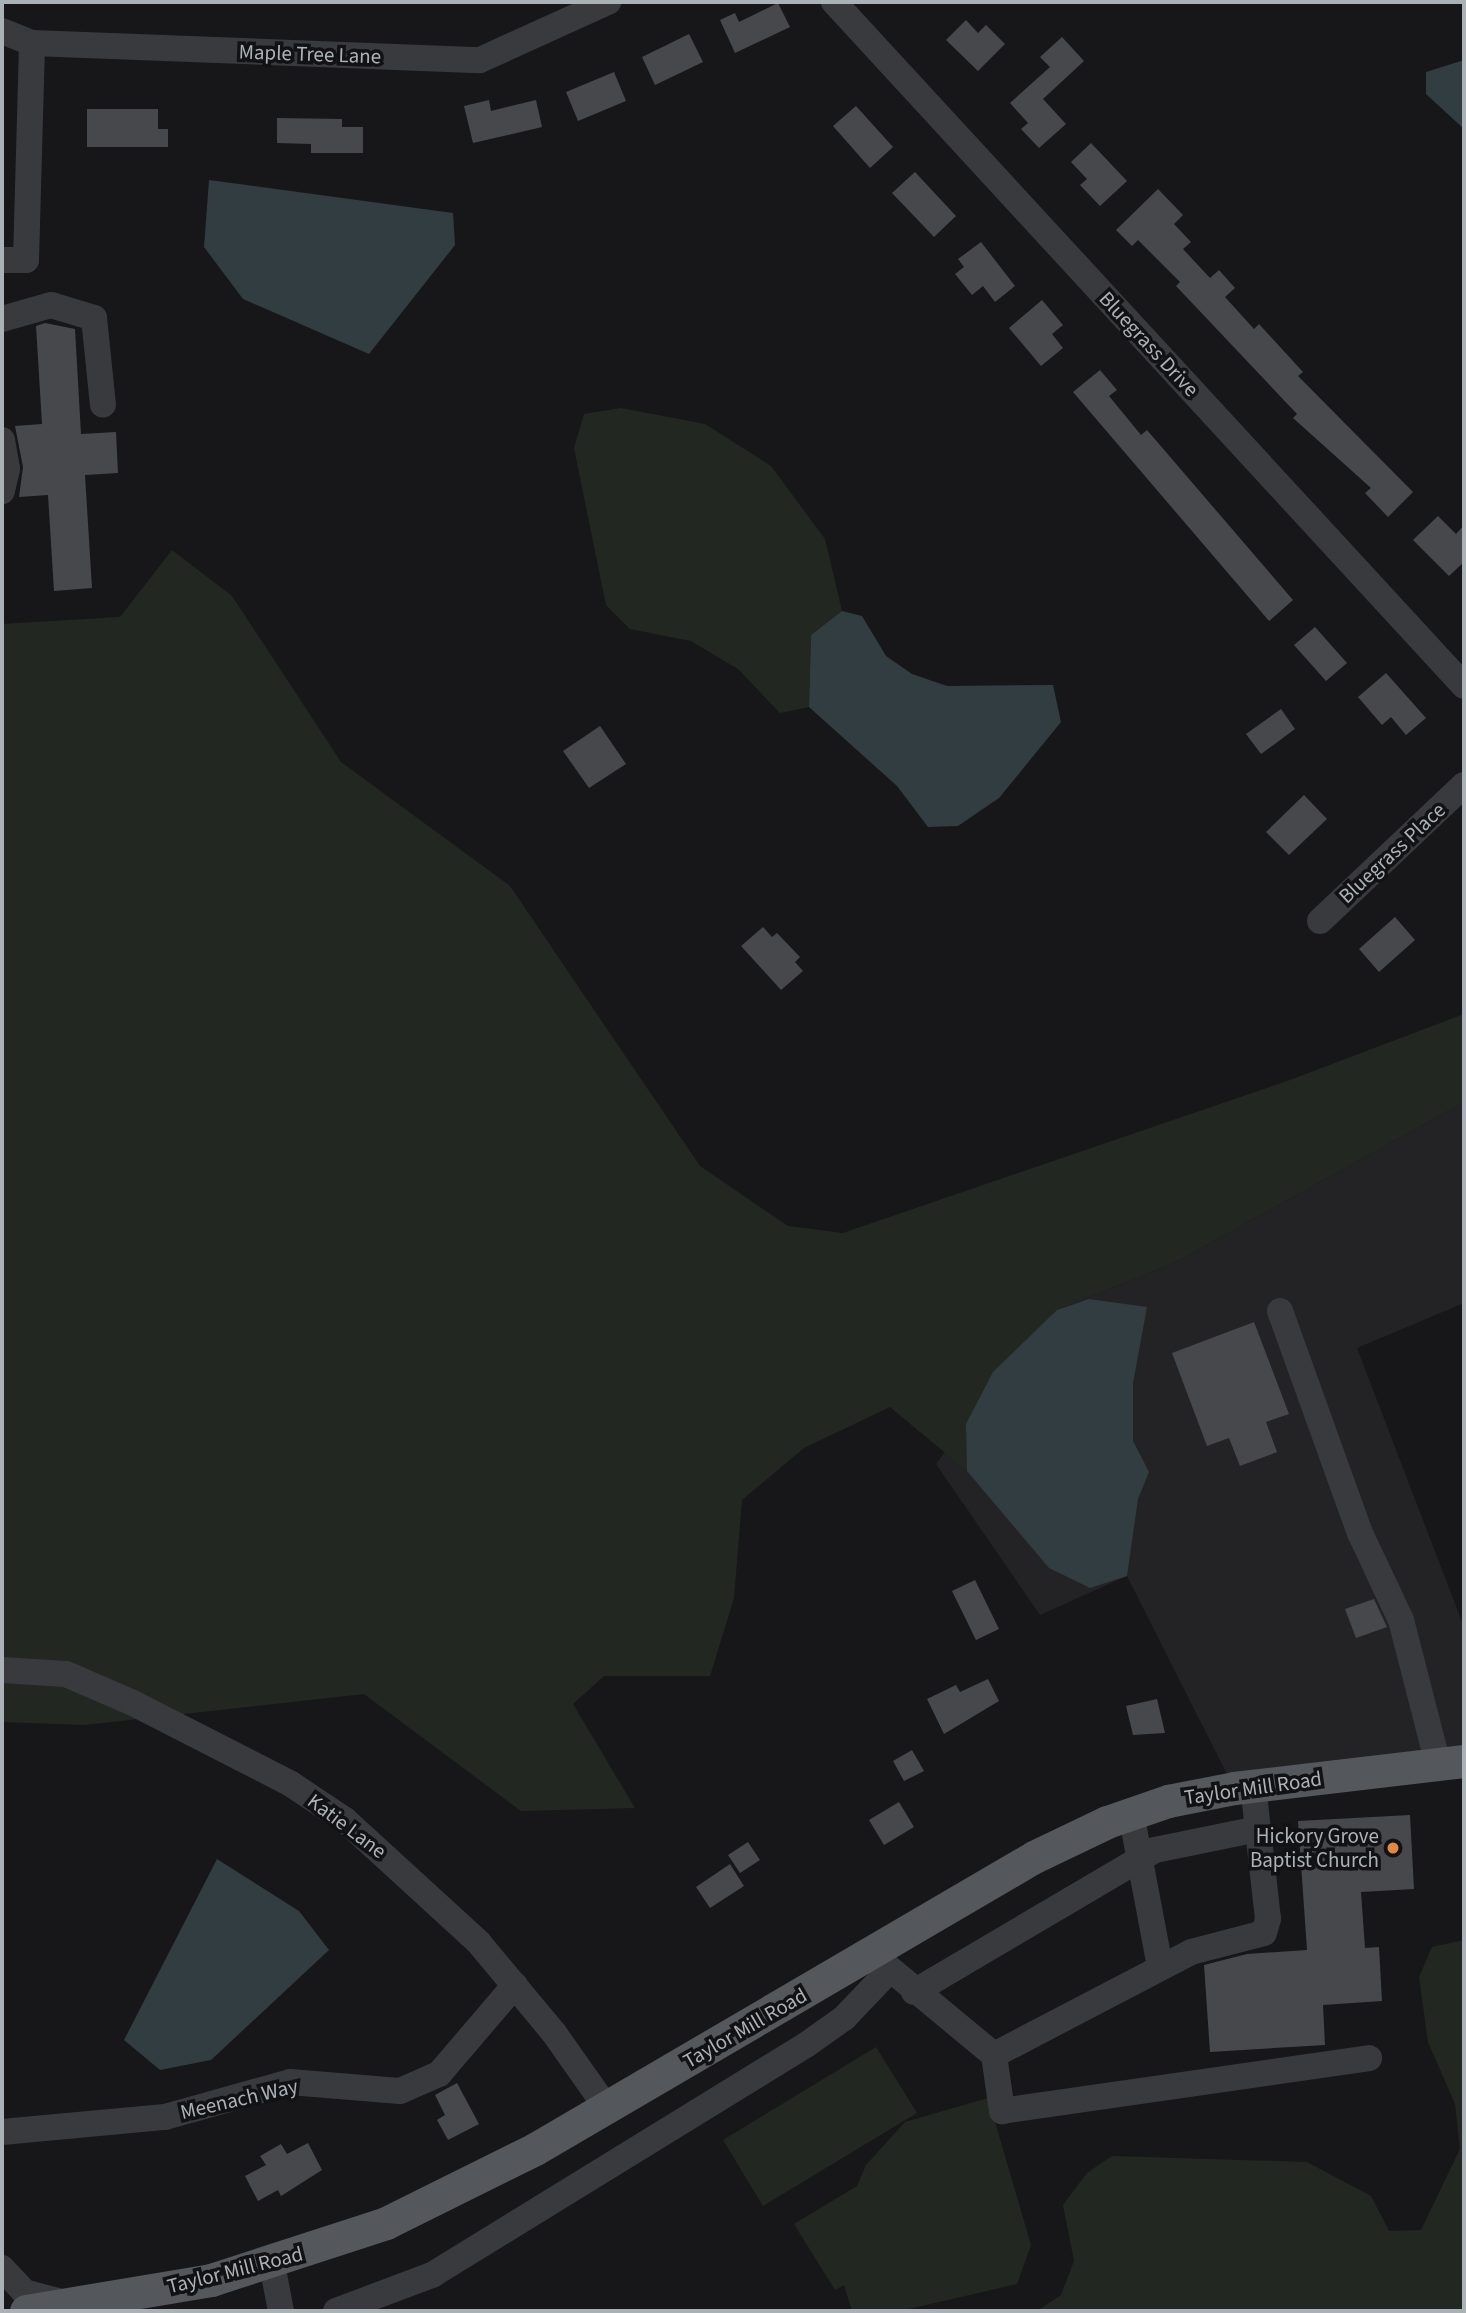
<!DOCTYPE html>
<html>
<head>
<meta charset="utf-8">
<style>
  body { margin:0 }
  #map { position:relative; width:1466px; height:2313px; overflow:hidden; background:#171719; font-family:"Source Sans 3",sans-serif }
  div>[style] { position:absolute }
  [style*='--x'] { left:calc(var(--x)*1px); top:calc(var(--y)*1px); width:calc(var(--w)*1px); rotate:calc(var(--a)*1deg) }
  .built>* { inset:0; background:#232325 }
  .green>* { inset:0; background:#222821 }
  .water>* { inset:0; background:#313d40 }
  .building>* { inset:0; background:#46484b }
  .minor>* { height:26px; margin:-13px; padding:0 13px; transform-origin:13px; border-radius:13px; background:#383a3d }
  .major>* { height:33px; margin:-16.5px; padding:0 16.5px; transform-origin:16.5px; border-radius:16.5px; background:#54585c }
  .dots>* { width:19px; height:19px; translate:-50% -50%; box-sizing:border-box; border:4px solid #121214; border-radius:50% }
  span { translate:-50% -50%; white-space:nowrap; text-align:center; line-height:1.15; -webkit-text-stroke:7px #121214; paint-order:stroke }
  .street-label { font-size:21px; color:#aab1b7 }
  .poi-label { font-size:21px; color:#aab1b7 }
  .right { translate:-100% -50%; text-align:right }
  .frame { position:absolute; inset:0; border:4px solid #aab1b7; pointer-events:none }
</style>
</head>
<body>
<div id="map">
  <div class="built">
    <i style="clip-path:polygon(1464px 1102px,1464px 1303px,1357px 1348px,1464px 1627px,1464px 1761px,1234px 1788px,1127px 1576px,1040px 1615px,936px 1464px,966px 1424px,993px 1372px,1057px 1310px,1176px 1262px)"></i>
  </div>
  <div class="green">
    <i style="clip-path:polygon(621px 408px,705px 424px,771px 466px,825px 539px,842px 611px,811px 635px,809px 707px,780px 713px,738px 669px,691px 641px,630px 629px,606px 605px,574px 448px,584px 414px)"></i>
    <i style="clip-path:polygon(172px 550px,232px 596px,341px 762px,510px 886px,700px 1166px,788px 1226px,843px 1233px,1290px 1080px,1464px 1014px,1464px 1102px,1176px 1262px,1057px 1310px,966px 1424px,967px 1471px,890px 1407px,804px 1448px,742px 1500px,734px 1598px,710px 1676px,604px 1676px,573px 1704px,635px 1808px,521px 1811px,364px 1694px,84px 1725px,2px 1722px,2px 624px,120px 617px)"></i>
    <i style="clip-path:polygon(1464px 1940px,1464px 2311px,1037px 2311px,1061px 2295px,1074px 2261px,1063px 2205px,1087px 2173px,1112px 2156px,1307px 2162px,1371px 2196px,1389px 2231px,1421px 2230px,1460px 2149px,1455px 2104px,1428px 2042px,1419px 1977px,1432px 1947px)"></i>
    <i style="clip-path:polygon(876px 2047px,917px 2113px,763px 2206px,723px 2140px)"></i>
    <i style="clip-path:polygon(988px 2098px,1031px 2245px,1017px 2284px,900px 2311px,852px 2311px,844px 2285px,835px 2290px,794px 2224px,857px 2186px,866px 2165px,905px 2122px)"></i>
  </div>
  <div class="water">
    <i style="clip-path:polygon(1464px 60px,1464px 129px,1426px 94px,1426px 72px)"></i>
    <i style="clip-path:polygon(209px 180px,453px 213px,455px 245px,369px 354px,243px 299px,204px 247px)"></i>
    <i style="clip-path:polygon(842px 611px,862px 616px,886px 656px,912px 674px,947px 686px,1053px 685px,1061px 722px,999px 798px,958px 826px,928px 827px,897px 786px,809px 707px,811px 635px)"></i>
    <i style="clip-path:polygon(1089px 1299px,1147px 1307px,1133px 1383px,1133px 1441px,1149px 1472px,1138px 1499px,1127px 1576px,1090px 1588px,1049px 1568px,967px 1471px,966px 1424px,993px 1372px,1057px 1310px)"></i>
    <i style="clip-path:polygon(217px 1859px,299px 1911px,329px 1950px,211px 2060px,160px 2070px,124px 2040px)"></i>
  </div>
  <div class="building">
    <i style="clip-path:polygon(778px 3px,790px 27px,735px 53px,720px 20px,735px 13px,739px 22px)"></i>
    <i style="clip-path:polygon(966px 20px,978px 33px,986px 25px,1005px 44px,978px 71px,946px 40px)"></i>
    <i style="clip-path:polygon(689px 34px,703px 62px,655px 85px,642px 57px)"></i>
    <i style="clip-path:polygon(1062px 37px,1084px 61px,1043px 99px,1066px 124px,1039px 148px,1021px 129px,1028px 123px,1010px 103px,1050px 67px,1040px 57px)"></i>
    <i style="clip-path:polygon(614px 72px,626px 101px,578px 121px,566px 92px)"></i>
    <i style="clip-path:polygon(489px 100px,491px 111px,536px 100px,542px 127px,473px 143px,464px 106px)"></i>
    <i style="clip-path:polygon(856px 106px,893px 147px,870px 168px,833px 126px)"></i>
    <i style="clip-path:polygon(87px 109px,158px 109px,158px 129px,168px 129px,168px 147px,87px 147px)"></i>
    <i style="clip-path:polygon(277px 118px,342px 119px,342px 127px,363px 127px,363px 153px,311px 153px,311px 144px,277px 143px)"></i>
    <i style="clip-path:polygon(1091px 143px,1127px 181px,1100px 206px,1080px 185px,1087px 179px,1071px 162px)"></i>
    <i style="clip-path:polygon(915px 172px,956px 216px,934px 237px,892px 193px)"></i>
    <i style="clip-path:polygon(1158px 189px,1183px 215px,1174px 224px,1191px 242px,1183px 249px,1210px 278px,1219px 270px,1235px 288px,1225px 297px,1254px 329px,1259px 324px,1303px 372px,1298px 376px,1413px 492px,1388px 517px,1365px 493px,1371px 488px,1293px 418px,1297px 414px,1176px 286px,1180px 282px,1138px 240px,1132px 246px,1116px 230px)"></i>
    <i style="clip-path:polygon(981px 242px,1015px 286px,995px 302px,983px 286px,972px 295px,955px 274px,964px 267px,958px 259px)"></i>
    <i style="clip-path:polygon(1042px 300px,1063px 325px,1052px 334px,1063px 348px,1041px 366px,1009px 328px)"></i>
    <i style="clip-path:polygon(45px 323px,75px 329px,81px 434px,116px 432px,118px 473px,85px 475px,92px 588px,54px 591px,48px 495px,19px 497px,23px 467px,15px 426px,42px 424px,36px 326px)"></i>
    <i style="clip-path:polygon(1100px 370px,1117px 390px,1109px 396px,1141px 435px,1147px 430px,1293px 600px,1269px 621px,1073px 392px)"></i>
    <i style="clip-path:polygon(1438px 516px,1456px 534px,1464px 525px,1464px 562px,1449px 576px,1413px 540px)"></i>
    <i style="clip-path:polygon(1315px 627px,1347px 663px,1326px 681px,1294px 645px)"></i>
    <i style="clip-path:polygon(1386px 673px,1426px 718px,1406px 735px,1391px 717px,1382px 725px,1358px 697px)"></i>
    <i style="clip-path:polygon(1281px 709px,1295px 729px,1261px 754px,1246px 734px)"></i>
    <i style="clip-path:polygon(600px 726px,626px 764px,589px 788px,563px 751px)"></i>
    <i style="clip-path:polygon(1304px 795px,1327px 819px,1289px 855px,1266px 832px)"></i>
    <i style="clip-path:polygon(1395px 917px,1415px 940px,1379px 972px,1359px 949px)"></i>
    <i style="clip-path:polygon(763px 927px,772px 937px,777px 933px,800px 957px,795px 962px,803px 971px,781px 990px,741px 946px)"></i>
    <i style="clip-path:polygon(1254px 1322px,1289px 1414px,1266px 1422px,1277px 1452px,1240px 1466px,1229px 1438px,1207px 1446px,1172px 1353px)"></i>
    <i style="clip-path:polygon(975px 1580px,999px 1629px,976px 1640px,952px 1591px)"></i>
    <i style="clip-path:polygon(1374px 1599px,1387px 1627px,1356px 1638px,1345px 1609px)"></i>
    <i style="clip-path:polygon(988px 1679px,999px 1701px,944px 1734px,927px 1699px,956px 1685px,960px 1692px)"></i>
    <i style="clip-path:polygon(1157px 1699px,1165px 1733px,1133px 1735px,1126px 1706px)"></i>
    <i style="clip-path:polygon(912px 1750px,924px 1771px,904px 1781px,893px 1761px)"></i>
    <i style="clip-path:polygon(899px 1802px,914px 1827px,884px 1845px,869px 1820px)"></i>
    <i style="clip-path:polygon(1410px 1815px,1414px 1889px,1361px 1892px,1365px 1948px,1379px 1947px,1382px 2001px,1323px 2005px,1325px 2045px,1210px 2052px,1204px 1965px,1247px 1954px,1307px 1950px,1298px 1821px)"></i>
    <i style="clip-path:polygon(748px 1842px,760px 1860px,740px 1873px,728px 1855px)"></i>
    <i style="clip-path:polygon(730px 1864px,744px 1886px,710px 1908px,696px 1887px)"></i>
    <i style="clip-path:polygon(457px 2083px,479px 2124px,448px 2140px,437px 2120px,445px 2115px,435px 2095px)"></i>
    <i style="clip-path:polygon(308px 2143px,322px 2170px,281px 2196px,278px 2190px,258px 2201px,245px 2176px,266px 2165px,260px 2156px,281px 2144px,287px 2154px)"></i>
  </div>
  <div class="minor">
    <i style="--x:834;--y:2;--w:930;--a:47.35"></i>
    <i style="--x:2;--y:31;--w:32;--a:22"></i>
    <i style="--x:32;--y:43;--w:448;--a:2.2"></i>
    <i style="--x:480;--y:60;--w:141;--a:-24.4"></i>
    <i style="--x:2;--y:260;--w:24;--a:0"></i>
    <i style="--x:26;--y:260;--w:217;--a:-88.4"></i>
    <i style="--x:2;--y:319;--w:51;--a:-15.9"></i>
    <i style="--x:51;--y:305;--w:45;--a:16.8"></i>
    <i style="--x:94;--y:318;--w:87;--a:84.1"></i>
    <i style="--x:2;--y:440;--w:29;--a:80"></i>
    <i style="--x:7;--y:469;--w:23;--a:103"></i>
    <i style="--x:1320;--y:921;--w:198;--a:-43.4"></i>
    <i style="--x:1280;--y:1311;--w:236;--a:70.2"></i>
    <i style="--x:1360;--y:1533;--w:96;--a:64.8"></i>
    <i style="--x:1401;--y:1620;--w:149;--a:75.6"></i>
    <i style="--x:2;--y:1670;--w:64;--a:3.6"></i>
    <i style="--x:66;--y:1674;--w:73;--a:23.4"></i>
    <i style="--x:133;--y:1703;--w:178;--a:27.1"></i>
    <i style="--x:291;--y:1784;--w:65;--a:33.7"></i>
    <i style="--x:345;--y:1820;--w:182;--a:42.5"></i>
    <i style="--x:479;--y:1943;--w:117;--a:50.2"></i>
    <i style="--x:554;--y:2033;--w:92;--a:54.8"></i>
    <i style="--x:1131;--y:1813;--w:157;--a:79.3"></i>
    <i style="--x:877;--y:1958;--w:152;--a:39.7"></i>
    <i style="--x:994;--y:2055;--w:57;--a:81.9"></i>
    <i style="--x:1002;--y:2111;--w:371;--a:-8.2"></i>
    <i style="--x:914;--y:1992;--w:280;--a:-30.5"></i>
    <i style="--x:1155;--y:1850;--w:105;--a:-11.5"></i>
    <i style="--x:994;--y:2055;--w:222;--a:-27.6"></i>
    <i style="--x:1191;--y:1952;--w:75;--a:-14.6"></i>
    <i style="--x:1264;--y:1933;--w:15;--a:-74"></i>
    <i style="--x:1268;--y:1919;--w:134;--a:-96.4"></i>
    <i style="--x:2;--y:2132;--w:164;--a:-5.3"></i>
    <i style="--x:165;--y:2117;--w:130;--a:-15.6"></i>
    <i style="--x:290;--y:2082;--w:110;--a:4.7"></i>
    <i style="--x:400;--y:2091;--w:43;--a:-23.6"></i>
    <i style="--x:439;--y:2074;--w:117;--a:-49.5"></i>
    <i style="--x:272;--y:2264;--w:48;--a:79.2"></i>
    <i style="--x:2;--y:2268;--w:33;--a:47"></i>
    <i style="--x:24;--y:2292;--w:39;--a:15"></i>
    <i style="--x:336;--y:2311;--w:103;--a:-20.6"></i>
    <i style="--x:432;--y:2275;--w:439;--a:-31.6"></i>
    <i style="--x:806;--y:2045;--w:47;--a:-35.4"></i>
    <i style="--x:844;--y:2018;--w:64;--a:-46.3"></i>
  </div>
  <div class="major">
    <i style="--x:26;--y:2311;--w:188;--a:-9.5"></i>
    <i style="--x:211;--y:2280;--w:184;--a:-18"></i>
    <i style="--x:386;--y:2223;--w:166;--a:-26.4"></i>
    <i style="--x:535;--y:2149;--w:578;--a:-30.33"></i>
    <i style="--x:1034;--y:1857;--w:81;--a:-25.6"></i>
    <i style="--x:1107;--y:1822;--w:65;--a:-19"></i>
    <i style="--x:1168;--y:1801;--w:67;--a:-11.1"></i>
    <i style="--x:1234;--y:1788;--w:232;--a:-6.7"></i>
  </div>
  <div class="dots">
    <i style="left:1393px;top:1848px;background:#e28845"></i>
  </div>
  <div class="street-label">
    <span style="left:310px;top:54px;rotate:2deg">Maple Tree Lane</span>
    <span style="left:1149px;top:344px;rotate:47deg">Bluegrass Drive</span>
    <span style="left:1392px;top:853px;rotate:-43deg">Bluegrass Place</span>
    <span style="left:1253px;top:1788px;rotate:-8deg">Taylor Mill Road</span>
    <span style="left:347px;top:1826px;rotate:37deg">Katie Lane</span>
    <span style="left:745px;top:2028px;rotate:-30deg">Taylor Mill Road</span>
    <span style="left:239px;top:2099px;rotate:-13deg">Meenach Way</span>
    <span style="left:235px;top:2270px;rotate:-14deg">Taylor Mill Road</span>
  </div>
  <div class="poi-label">
    <span class="right" style="left:1379px;top:1848px">Hickory Grove<br>Baptist Church</span>
  </div>
  <div class="frame"></div>
</div>
</body>
</html>
